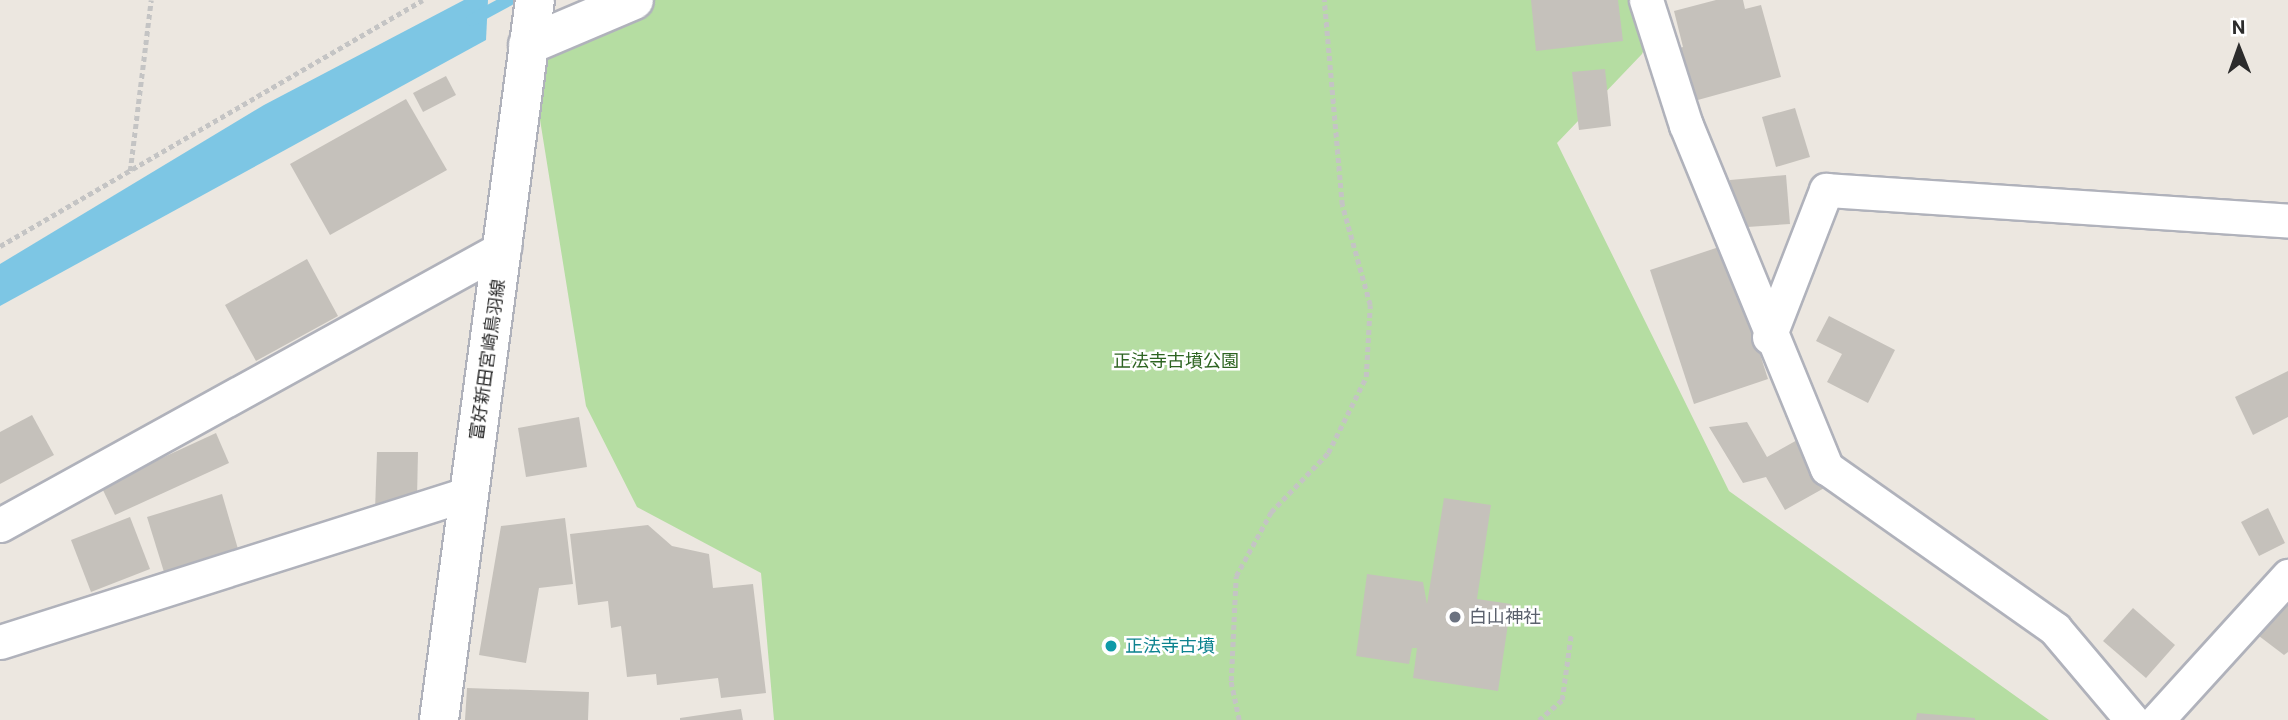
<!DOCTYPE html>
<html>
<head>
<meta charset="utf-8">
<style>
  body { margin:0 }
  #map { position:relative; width:2288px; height:720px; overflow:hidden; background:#ece7e0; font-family:Roboto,"Noto Sans JP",sans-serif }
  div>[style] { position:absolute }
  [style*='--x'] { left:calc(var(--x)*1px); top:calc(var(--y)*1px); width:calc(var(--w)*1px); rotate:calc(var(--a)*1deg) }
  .green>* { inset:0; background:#b5dda2 }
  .water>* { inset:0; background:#7dc6e4 }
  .stream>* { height:12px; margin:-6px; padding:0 6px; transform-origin:6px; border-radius:6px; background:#7dc6e4 }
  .building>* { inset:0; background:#c5c1bb }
  .path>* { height:4.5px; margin-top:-2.25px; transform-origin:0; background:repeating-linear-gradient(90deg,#c4c4c4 0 5px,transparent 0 8.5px) }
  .roads { filter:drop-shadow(2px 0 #b0b2bb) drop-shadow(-2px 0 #b0b2bb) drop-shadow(0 2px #b0b2bb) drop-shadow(0 -2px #b0b2bb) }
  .minor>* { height:33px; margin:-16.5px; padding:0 16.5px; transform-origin:16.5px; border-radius:16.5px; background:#fff }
  .tertiary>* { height:38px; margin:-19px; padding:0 19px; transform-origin:19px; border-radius:19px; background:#fff }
  .secondary>* { height:38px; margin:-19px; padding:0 19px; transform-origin:19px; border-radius:19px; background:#fff }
  .dots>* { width:19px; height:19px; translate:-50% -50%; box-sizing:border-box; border:4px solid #fff; border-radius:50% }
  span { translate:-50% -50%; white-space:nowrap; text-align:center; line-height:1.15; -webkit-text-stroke:5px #fff; paint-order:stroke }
  .street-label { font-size:18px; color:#2c2c2c }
  .park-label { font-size:18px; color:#2e6422 }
  .worship-label { font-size:18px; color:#5b616d }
  .left { translate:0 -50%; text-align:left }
  .culture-label { font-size:18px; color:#0d838f }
  .north { position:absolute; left:2204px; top:14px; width:70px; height:70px; -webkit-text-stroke:5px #fff; paint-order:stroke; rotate:359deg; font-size:19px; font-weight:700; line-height:28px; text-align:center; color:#2c2c2c }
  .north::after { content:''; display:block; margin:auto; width:24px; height:32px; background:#2c2c2c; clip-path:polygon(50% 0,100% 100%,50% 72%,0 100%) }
</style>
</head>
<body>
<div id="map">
  <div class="green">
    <i style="clip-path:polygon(634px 0,1665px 0,1642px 54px,1557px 143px,1729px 491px,2049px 720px,774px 720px,761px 573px,637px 507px,586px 406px,528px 45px)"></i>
  </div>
  <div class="water">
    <i style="clip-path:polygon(464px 0,488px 0,486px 40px,0 306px,0 264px,264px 105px)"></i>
  </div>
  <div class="stream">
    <i style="--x:472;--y:20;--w:42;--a:-28.4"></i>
  </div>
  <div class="building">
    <i style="clip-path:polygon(1531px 0,1618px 0,1623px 41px,1536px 51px)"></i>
    <i style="clip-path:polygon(1716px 0,1743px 0,1745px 9px,1761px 5px,1781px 77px,1687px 103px,1672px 50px,1683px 47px,1674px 11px)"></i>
    <i style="clip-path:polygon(1605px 69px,1611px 126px,1579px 130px,1572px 72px)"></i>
    <i style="clip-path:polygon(446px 76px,456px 95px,423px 112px,413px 93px)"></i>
    <i style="clip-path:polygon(406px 99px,447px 170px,330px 235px,290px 164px)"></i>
    <i style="clip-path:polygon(1795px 108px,1810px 157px,1776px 167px,1762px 117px)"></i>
    <i style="clip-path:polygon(1786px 175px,1790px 224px,1733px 228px,1730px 180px)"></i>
    <i style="clip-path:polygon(1725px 245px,1768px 379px,1694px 404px,1650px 270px)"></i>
    <i style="clip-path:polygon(307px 259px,338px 316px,256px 361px,225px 305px)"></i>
    <i style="clip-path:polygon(1829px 316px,1895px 350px,1868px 403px,1827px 382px,1842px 354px,1816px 341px)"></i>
    <i style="clip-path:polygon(2288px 371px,2288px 417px,2253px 435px,2235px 397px)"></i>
    <i style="clip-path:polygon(32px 415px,54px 455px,0 484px,0 432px)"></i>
    <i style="clip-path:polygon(579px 417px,587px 467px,526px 477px,518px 428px)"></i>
    <i style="clip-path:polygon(1747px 422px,1767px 457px,1799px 439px,1826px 487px,1785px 510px,1766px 477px,1743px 483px,1709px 427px)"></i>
    <i style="clip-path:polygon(216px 433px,229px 463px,115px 515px,101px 486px)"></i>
    <i style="clip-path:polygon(377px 452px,418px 452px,417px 498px,375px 511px)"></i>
    <i style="clip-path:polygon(222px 494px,238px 549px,164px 572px,147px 517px)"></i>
    <i style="clip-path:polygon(1444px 498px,1491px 505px,1477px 599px,1511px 604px,1498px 691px,1413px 678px,1417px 648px,1412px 648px,1409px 664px,1356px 656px,1367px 574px,1423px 582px,1427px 604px)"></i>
    <i style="clip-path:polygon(2268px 508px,2285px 543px,2259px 556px,2241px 522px)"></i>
    <i style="clip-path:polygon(130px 517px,150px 569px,91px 592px,71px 540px)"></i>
    <i style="clip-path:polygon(565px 518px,573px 584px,539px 588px,526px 663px,479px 655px,501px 526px)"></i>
    <i style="clip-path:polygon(648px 525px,672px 546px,709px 554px,713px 588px,753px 584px,766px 693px,721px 698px,718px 678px,657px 685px,656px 674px,627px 677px,621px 626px,611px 628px,608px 601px,578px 605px,570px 534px)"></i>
    <i style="clip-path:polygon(2288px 591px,2288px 652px,2284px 655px,2255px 633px)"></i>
    <i style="clip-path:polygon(2133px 608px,2175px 645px,2146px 678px,2103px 641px)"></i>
    <i style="clip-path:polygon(467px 688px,589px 692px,588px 720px,465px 720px)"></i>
    <i style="clip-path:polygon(741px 709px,743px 720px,680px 720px,680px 718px)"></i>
    <i style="clip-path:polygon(1917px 713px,1975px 718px,1975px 720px,1916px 720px)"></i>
  </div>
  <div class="path">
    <i style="--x:130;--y:171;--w:172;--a:-83"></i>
    <i style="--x:0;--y:246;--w:489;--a:-30.2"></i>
    <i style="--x:1239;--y:720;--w:40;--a:-102"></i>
    <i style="--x:1231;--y:681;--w:105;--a:-87.3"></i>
    <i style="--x:1236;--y:576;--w:73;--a:-61.3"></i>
    <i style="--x:1271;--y:512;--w:82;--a:-46"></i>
    <i style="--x:1328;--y:453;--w:85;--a:-63.4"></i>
    <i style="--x:1366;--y:377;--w:72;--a:-86.8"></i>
    <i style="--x:1370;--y:305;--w:104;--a:-105.6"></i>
    <i style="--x:1342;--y:205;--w:206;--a:-95"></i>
    <i style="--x:1539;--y:720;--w:30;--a:-41"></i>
    <i style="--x:1562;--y:700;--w:67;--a:-82.2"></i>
  </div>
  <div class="roads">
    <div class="minor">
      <i style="--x:1646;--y:0;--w:131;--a:72.3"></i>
      <i style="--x:1686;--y:125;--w:371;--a:67.7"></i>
      <i style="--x:1827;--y:468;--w:279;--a:35.2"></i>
      <i style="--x:2055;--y:629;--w:119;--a:49.8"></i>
      <i style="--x:1769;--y:337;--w:158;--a:-68.8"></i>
      <i style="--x:1826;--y:190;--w:463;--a:3.8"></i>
      <i style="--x:0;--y:525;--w:576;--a:-28.88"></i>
      <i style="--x:0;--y:642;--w:492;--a:-17.6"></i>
      <i style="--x:2157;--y:720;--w:195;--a:-47.7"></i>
    </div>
    <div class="tertiary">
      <i style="--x:528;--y:45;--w:115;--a:-23"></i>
    </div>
    <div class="secondary">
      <i style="--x:439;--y:720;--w:726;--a:-82.41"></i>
    </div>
  </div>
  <div class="dots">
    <i style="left:1455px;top:617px;background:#6b7280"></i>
    <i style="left:1111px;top:646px;background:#0f9aa8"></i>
  </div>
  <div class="street-label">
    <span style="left:488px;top:360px;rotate:-82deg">富好新田宮崎鳥羽線</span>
  </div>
  <div class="park-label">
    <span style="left:1176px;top:361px">正法寺古墳公園</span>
  </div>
  <div class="worship-label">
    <span class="left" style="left:1469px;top:617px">白山神社</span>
  </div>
  <div class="culture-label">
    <span class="left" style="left:1125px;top:646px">正法寺古墳</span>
  </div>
  <div class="north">N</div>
</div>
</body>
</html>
